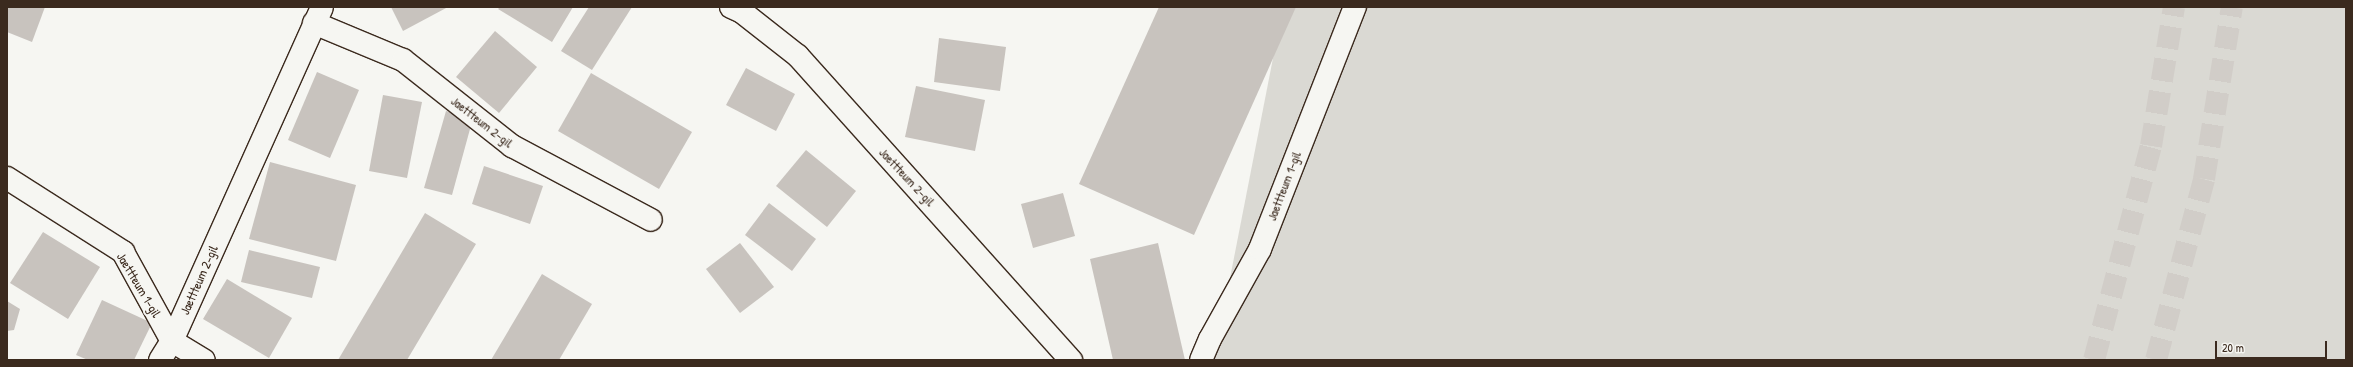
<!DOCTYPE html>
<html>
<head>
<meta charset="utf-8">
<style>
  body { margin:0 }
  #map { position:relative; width:2353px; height:367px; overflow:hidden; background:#f6f6f2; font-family:"Patrick Hand",sans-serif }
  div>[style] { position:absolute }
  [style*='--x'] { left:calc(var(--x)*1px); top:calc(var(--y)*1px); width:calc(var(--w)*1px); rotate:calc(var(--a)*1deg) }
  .green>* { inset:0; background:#dad9d3 }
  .building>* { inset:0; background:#c8c3be }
  .tertiary-tunnel>* { height:22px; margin-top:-11px; transform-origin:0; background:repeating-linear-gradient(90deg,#d1cdc8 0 22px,transparent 0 33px) }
  .roads { filter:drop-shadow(1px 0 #3b2a1e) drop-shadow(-1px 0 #3b2a1e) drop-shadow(0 1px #3b2a1e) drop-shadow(0 -1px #3b2a1e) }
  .pedestrian>* { height:22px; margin:-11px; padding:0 11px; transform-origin:11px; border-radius:11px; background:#f6f6f2 }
  .minor>* { height:22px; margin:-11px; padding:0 11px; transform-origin:11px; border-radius:11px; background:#f6f6f2 }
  span { translate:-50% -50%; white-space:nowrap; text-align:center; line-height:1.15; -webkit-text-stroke:4px #f6f6f2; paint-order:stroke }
  .street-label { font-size:13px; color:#3b2a1e }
  .frame { position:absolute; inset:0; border:8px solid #3b2a1e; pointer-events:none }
  .scale { position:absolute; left:2215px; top:341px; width:112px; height:18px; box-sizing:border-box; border:2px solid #3b2a1e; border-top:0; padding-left:5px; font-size:12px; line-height:14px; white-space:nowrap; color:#3b2a1e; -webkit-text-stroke:3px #f6f6f2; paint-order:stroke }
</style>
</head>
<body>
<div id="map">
  <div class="green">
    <i style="clip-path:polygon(1283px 7px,2346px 7px,2346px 360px,1214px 360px)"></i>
  </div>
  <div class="building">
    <i style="clip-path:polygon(7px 7px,45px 7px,32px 42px,7px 32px)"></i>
    <i style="clip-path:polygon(391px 7px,448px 7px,403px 31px)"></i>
    <i style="clip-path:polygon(500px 7px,573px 7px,552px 42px,498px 9px)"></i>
    <i style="clip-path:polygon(589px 7px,632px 7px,592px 70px,561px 51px)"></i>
    <i style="clip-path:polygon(1159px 7px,1296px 7px,1194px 235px,1079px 184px)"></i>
    <i style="clip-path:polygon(495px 31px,537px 67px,499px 113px,456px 77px)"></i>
    <i style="clip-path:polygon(939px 38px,1006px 47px,1000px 91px,934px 82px)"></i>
    <i style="clip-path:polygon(746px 68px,795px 94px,776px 131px,726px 105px)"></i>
    <i style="clip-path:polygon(317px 72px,359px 90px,330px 158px,288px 140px)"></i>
    <i style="clip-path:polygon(591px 73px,692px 132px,659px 189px,558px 131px)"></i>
    <i style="clip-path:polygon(916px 86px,985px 100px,975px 151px,905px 137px)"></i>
    <i style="clip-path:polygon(383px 95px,422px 102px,407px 178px,369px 171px)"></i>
    <i style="clip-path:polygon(446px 111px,473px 118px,452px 195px,424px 188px)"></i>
    <i style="clip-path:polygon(806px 150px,856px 191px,827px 227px,776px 186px)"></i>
    <i style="clip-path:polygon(270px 162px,356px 185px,336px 261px,249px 239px)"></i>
    <i style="clip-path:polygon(484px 166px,543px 186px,530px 224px,472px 204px)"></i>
    <i style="clip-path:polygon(1063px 193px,1075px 236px,1033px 248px,1021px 204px)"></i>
    <i style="clip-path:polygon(769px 203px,816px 239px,792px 271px,745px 235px)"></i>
    <i style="clip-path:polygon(425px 213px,476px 244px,407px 360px,338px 360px)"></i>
    <i style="clip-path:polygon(43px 232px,100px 267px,68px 319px,10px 283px)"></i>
    <i style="clip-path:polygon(740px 243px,774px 287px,740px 313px,706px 269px)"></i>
    <i style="clip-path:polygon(1158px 243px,1185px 360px,1113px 360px,1090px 259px)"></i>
    <i style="clip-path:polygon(249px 250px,320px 267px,312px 298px,241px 282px)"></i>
    <i style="clip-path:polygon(542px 274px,592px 304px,559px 360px,491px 360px)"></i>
    <i style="clip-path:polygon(227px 279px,292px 318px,269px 358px,203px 319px)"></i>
    <i style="clip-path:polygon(102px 300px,152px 323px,134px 360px,88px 360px,76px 355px)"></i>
    <i style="clip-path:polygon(7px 301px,20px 309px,14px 330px,7px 331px)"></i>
  </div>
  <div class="tertiary-tunnel">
    <i style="--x:2094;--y:360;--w:221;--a:-75.1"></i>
    <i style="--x:2151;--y:146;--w:141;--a:-80.6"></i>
    <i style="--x:2156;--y:360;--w:187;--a:-75.1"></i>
    <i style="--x:2204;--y:179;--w:174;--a:-80.8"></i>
  </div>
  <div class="roads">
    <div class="pedestrian">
      <i style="--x:314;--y:23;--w:96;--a:22.6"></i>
      <i style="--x:403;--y:60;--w:139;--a:38.3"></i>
      <i style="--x:512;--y:146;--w:157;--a:28"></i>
    </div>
    <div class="minor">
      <i style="--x:731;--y:7;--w:12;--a:24"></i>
      <i style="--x:742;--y:12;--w:71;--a:38.2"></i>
      <i style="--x:798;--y:56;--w:409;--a:48.1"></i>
      <i style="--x:7;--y:178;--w:138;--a:32.5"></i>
      <i style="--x:123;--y:252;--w:102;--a:61.2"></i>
      <i style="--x:172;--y:341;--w:37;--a:31"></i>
      <i style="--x:160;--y:360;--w:22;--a:-58"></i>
      <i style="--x:172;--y:341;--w:366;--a:-65.8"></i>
      <i style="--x:1201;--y:360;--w:23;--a:-67"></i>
      <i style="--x:1210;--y:339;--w:103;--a:-60.9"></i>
      <i style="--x:1260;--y:249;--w:260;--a:-68.6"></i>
    </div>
  </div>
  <div class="street-label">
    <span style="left:482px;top:122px;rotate:38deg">Jaettteum 2-gil</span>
    <span style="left:907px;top:177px;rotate:47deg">Jaettteum 2-gil</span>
    <span style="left:1284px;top:186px;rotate:-69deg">Jaettteum 1-gil</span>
    <span style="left:199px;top:280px;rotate:-66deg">Jaettteum 2-gil</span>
    <span style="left:139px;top:285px;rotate:59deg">Jaettteum 1-gil</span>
  </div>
  <div class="frame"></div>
  <div class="scale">20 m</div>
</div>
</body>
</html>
